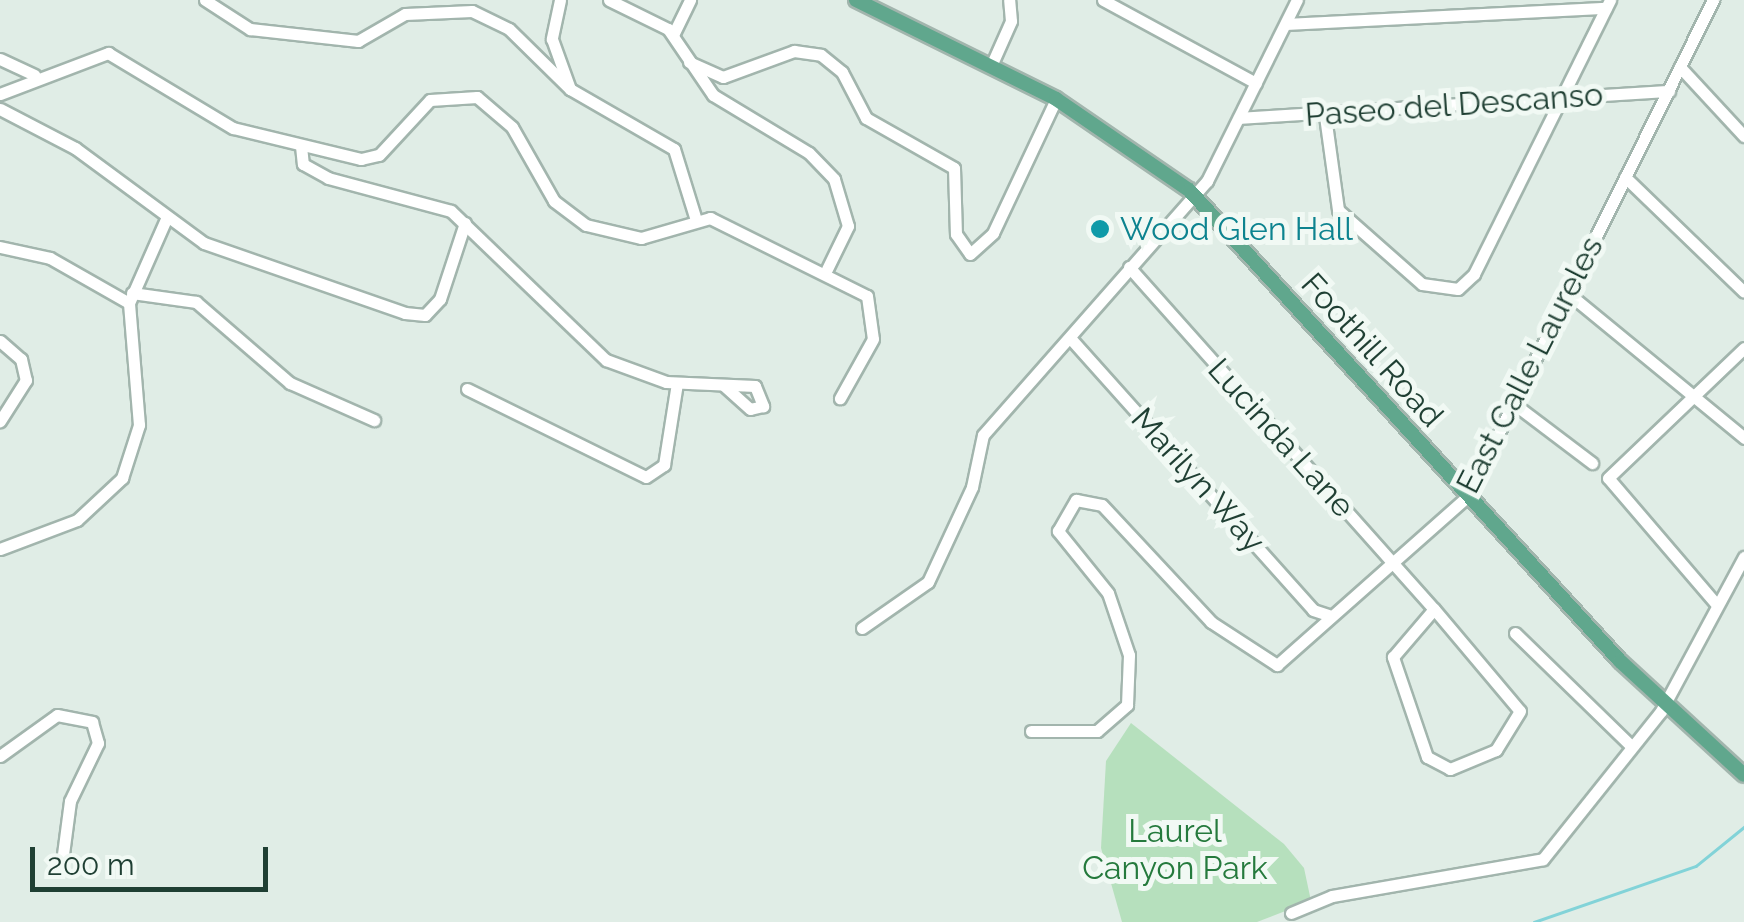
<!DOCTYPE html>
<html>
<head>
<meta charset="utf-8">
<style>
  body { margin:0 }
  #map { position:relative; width:1744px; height:922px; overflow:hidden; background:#e0ede6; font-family:Raleway,sans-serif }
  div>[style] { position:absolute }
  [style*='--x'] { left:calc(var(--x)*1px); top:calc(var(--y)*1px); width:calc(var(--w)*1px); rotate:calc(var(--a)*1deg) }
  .green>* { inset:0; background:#b6e0bd }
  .stream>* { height:2.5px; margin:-1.25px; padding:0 1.25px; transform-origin:1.25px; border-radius:1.25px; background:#82d3d8 }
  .roads { filter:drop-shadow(2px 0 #a2b5ad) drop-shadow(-2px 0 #a2b5ad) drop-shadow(0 2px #a2b5ad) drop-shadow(0 -2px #a2b5ad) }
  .minor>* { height:11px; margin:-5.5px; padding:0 5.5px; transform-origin:5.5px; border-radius:5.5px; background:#fff }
  .major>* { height:14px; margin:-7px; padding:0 7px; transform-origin:7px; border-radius:7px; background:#60a78d }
  .dots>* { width:28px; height:28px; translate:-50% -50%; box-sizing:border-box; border:5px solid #f1f9f4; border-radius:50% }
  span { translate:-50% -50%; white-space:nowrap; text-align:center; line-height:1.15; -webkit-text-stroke:10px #f1f9f4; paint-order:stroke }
  .street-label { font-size:32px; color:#1f3f33 }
  .culture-label { font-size:32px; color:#0d838f }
  .left { translate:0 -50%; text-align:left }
  .park-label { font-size:32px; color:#257a3d }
  .scale { position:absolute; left:30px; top:847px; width:238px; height:45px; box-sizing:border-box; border:5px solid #1f3f33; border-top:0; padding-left:12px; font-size:30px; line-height:35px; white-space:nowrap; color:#1f3f33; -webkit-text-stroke:8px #f1f9f4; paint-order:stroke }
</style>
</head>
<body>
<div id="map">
  <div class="green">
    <i style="clip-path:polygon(1131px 723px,1284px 844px,1304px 868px,1311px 901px,1257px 922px,1122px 922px,1101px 848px,1106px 761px)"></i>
  </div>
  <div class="stream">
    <i style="--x:1534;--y:922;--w:171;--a:-19.1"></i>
    <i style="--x:1696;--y:866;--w:62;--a:-39.1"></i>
  </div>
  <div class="roads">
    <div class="minor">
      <i style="--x:205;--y:0;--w:54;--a:32.8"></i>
      <i style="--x:250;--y:29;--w:109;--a:6.3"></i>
      <i style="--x:358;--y:41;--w:54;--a:-29.9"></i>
      <i style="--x:405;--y:14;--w:67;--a:-2.6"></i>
      <i style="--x:472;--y:11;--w:41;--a:25.9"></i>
      <i style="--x:509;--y:29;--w:86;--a:44.5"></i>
      <i style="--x:560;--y:0;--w:40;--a:102"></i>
      <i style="--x:552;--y:39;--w:53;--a:70.2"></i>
      <i style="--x:570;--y:89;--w:120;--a:30"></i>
      <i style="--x:674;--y:149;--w:71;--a:72.8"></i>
      <i style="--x:609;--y:0;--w:66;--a:26.2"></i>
      <i style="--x:668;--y:29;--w:80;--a:55.7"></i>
      <i style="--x:713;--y:95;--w:112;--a:31.1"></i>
      <i style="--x:809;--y:153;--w:36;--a:46"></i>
      <i style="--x:834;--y:179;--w:49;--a:73.4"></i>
      <i style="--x:848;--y:226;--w:48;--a:116"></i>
      <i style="--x:1103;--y:0;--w:174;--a:28.5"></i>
      <i style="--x:1286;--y:24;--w:320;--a:-2.9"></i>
      <i style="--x:673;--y:35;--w:39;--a:-64"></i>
      <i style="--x:0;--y:59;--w:38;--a:25"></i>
      <i style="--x:689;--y:62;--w:37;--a:24"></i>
      <i style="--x:723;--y:77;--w:76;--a:-20.1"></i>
      <i style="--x:794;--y:51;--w:27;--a:8"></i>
      <i style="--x:821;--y:55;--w:27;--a:39"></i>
      <i style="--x:842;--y:72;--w:52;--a:62.4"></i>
      <i style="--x:866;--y:118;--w:101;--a:29.6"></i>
      <i style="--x:954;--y:168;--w:66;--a:88.3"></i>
      <i style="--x:956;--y:234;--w:24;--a:55"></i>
      <i style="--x:970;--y:254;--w:31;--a:-42"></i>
      <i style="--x:993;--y:233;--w:148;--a:-64.8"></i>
      <i style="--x:991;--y:66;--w:49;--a:-66"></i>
      <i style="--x:1011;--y:21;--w:21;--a:-95"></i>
      <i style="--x:1680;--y:67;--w:94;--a:47.2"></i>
      <i style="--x:0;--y:94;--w:116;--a:-20.8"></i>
      <i style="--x:108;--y:53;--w:146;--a:31"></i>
      <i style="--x:233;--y:128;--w:132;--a:13.6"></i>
      <i style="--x:361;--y:159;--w:18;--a:-13"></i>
      <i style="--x:379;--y:155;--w:75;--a:-47.2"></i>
      <i style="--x:430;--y:100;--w:47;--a:-3.7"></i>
      <i style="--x:477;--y:97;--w:46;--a:40.6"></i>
      <i style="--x:512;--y:127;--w:85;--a:60.4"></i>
      <i style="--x:554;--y:201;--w:40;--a:37"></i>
      <i style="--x:586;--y:225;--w:57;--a:13.3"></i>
      <i style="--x:641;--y:238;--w:72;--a:-16.2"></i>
      <i style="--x:710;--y:218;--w:175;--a:26.4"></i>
      <i style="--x:867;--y:296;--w:43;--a:82.1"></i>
      <i style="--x:873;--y:339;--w:68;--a:119.2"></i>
      <i style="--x:0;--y:109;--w:85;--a:27.5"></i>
      <i style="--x:75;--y:148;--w:160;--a:36.4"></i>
      <i style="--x:204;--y:243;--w:213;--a:19.2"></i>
      <i style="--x:405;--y:313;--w:20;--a:6"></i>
      <i style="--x:425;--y:315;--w:22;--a:-47"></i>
      <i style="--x:440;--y:299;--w:80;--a:-71.8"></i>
      <i style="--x:1325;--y:116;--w:95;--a:82.1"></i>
      <i style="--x:1338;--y:210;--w:112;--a:41.4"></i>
      <i style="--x:1422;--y:284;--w:36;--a:8"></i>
      <i style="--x:1458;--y:289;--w:22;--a:-43"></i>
      <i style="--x:1474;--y:274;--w:306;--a:-63.6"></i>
      <i style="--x:1239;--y:118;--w:431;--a:-3.6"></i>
      <i style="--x:301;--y:146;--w:18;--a:84"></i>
      <i style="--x:303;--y:164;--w:29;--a:29"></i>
      <i style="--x:328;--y:178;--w:127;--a:15"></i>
      <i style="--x:451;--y:211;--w:215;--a:43.9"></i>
      <i style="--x:606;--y:360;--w:64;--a:20.1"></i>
      <i style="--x:666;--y:382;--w:89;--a:2.6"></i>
      <i style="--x:755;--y:386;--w:22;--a:68"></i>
      <i style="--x:763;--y:406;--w:13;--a:167"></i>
      <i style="--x:750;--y:409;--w:36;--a:-138"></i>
      <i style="--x:1625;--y:177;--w:165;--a:44"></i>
      <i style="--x:0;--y:247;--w:51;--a:12.4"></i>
      <i style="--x:50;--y:258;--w:91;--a:29.7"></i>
      <i style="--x:1129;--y:267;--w:458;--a:48.3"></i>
      <i style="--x:132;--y:293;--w:65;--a:8"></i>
      <i style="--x:196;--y:302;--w:124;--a:40.8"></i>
      <i style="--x:290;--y:383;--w:92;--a:23.8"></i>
      <i style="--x:1569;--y:294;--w:227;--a:39.4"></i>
      <i style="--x:1071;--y:339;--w:363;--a:48.2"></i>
      <i style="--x:1313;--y:610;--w:16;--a:18"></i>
      <i style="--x:0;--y:341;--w:28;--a:41"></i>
      <i style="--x:21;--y:359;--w:22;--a:77"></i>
      <i style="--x:26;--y:380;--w:49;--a:122.4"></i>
      <i style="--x:467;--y:389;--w:199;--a:26.2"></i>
      <i style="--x:646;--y:477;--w:22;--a:-34"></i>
      <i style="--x:664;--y:465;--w:83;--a:-81"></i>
      <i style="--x:1514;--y:404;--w:98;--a:37.1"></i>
      <i style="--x:0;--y:549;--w:82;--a:-20.6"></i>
      <i style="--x:77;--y:520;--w:62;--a:-43"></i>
      <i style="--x:122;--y:478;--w:56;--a:-72.2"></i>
      <i style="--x:139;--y:425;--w:122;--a:-94.7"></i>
      <i style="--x:129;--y:303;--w:94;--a:-66.2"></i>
      <i style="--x:1717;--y:605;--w:167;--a:-130.6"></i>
      <i style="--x:1608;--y:478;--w:188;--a:-43.7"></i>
      <i style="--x:1434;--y:609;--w:133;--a:49.9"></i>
      <i style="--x:1520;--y:711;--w:46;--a:121.6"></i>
      <i style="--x:1496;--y:750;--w:50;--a:157.6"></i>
      <i style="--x:1450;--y:769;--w:26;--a:-152"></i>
      <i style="--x:1427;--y:757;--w:106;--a:-108.8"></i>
      <i style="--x:1393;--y:657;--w:63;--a:-49.5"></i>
      <i style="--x:862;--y:628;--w:80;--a:-34.9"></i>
      <i style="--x:928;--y:582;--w:105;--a:-65.1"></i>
      <i style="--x:972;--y:487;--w:53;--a:-78.1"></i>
      <i style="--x:983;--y:435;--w:339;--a:-48.6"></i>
      <i style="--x:1207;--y:181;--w:202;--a:-63.6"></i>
      <i style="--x:1515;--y:633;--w:162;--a:44.2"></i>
      <i style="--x:1031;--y:731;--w:66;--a:0"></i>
      <i style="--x:1097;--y:731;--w:40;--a:-41"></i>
      <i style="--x:1127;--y:705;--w:50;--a:-87.7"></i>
      <i style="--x:1129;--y:655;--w:65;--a:-108.7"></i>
      <i style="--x:1108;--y:593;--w:80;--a:-128.9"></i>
      <i style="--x:1058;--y:531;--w:36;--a:-60"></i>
      <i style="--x:1076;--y:500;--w:26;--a:11"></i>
      <i style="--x:1102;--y:505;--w:160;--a:47"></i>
      <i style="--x:1211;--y:622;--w:79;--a:33.1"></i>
      <i style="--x:1277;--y:665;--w:254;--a:-41.5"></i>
      <i style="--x:1467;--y:497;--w:555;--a:-63.67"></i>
      <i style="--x:0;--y:756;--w:70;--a:-35.7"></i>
      <i style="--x:57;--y:715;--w:36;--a:11"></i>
      <i style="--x:92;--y:722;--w:22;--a:74"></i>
      <i style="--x:98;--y:743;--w:64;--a:115.8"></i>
      <i style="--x:70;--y:801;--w:62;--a:97.5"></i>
      <i style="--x:1291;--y:913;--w:44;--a:-22.5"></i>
      <i style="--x:1332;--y:896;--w:214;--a:-9.9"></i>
      <i style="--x:1543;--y:859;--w:189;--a:-51.4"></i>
      <i style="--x:1661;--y:711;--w:175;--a:-61.7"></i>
    </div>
    <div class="major">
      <i style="--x:856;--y:0;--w:223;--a:26.3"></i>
      <i style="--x:1056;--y:99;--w:161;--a:34.4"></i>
      <i style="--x:1189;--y:190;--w:638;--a:47.54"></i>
      <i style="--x:1620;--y:661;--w:168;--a:42.6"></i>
    </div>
  </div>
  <div class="dots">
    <i style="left:1100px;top:229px;background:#0f9aa8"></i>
  </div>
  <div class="street-label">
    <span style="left:1454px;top:105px;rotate:-4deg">Paseo del Descanso</span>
    <span style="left:1372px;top:350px;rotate:48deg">Foothill Road</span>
    <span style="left:1530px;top:365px;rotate:-63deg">East Calle Laureles</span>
    <span style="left:1281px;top:438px;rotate:48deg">Lucinda Lane</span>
    <span style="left:1198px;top:480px;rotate:48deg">Marilyn Way</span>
  </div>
  <div class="culture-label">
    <span class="left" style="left:1120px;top:229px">Wood Glen Hall</span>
  </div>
  <div class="park-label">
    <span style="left:1175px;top:850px">Laurel<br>Canyon Park</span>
  </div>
  <div class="scale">200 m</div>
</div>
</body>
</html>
